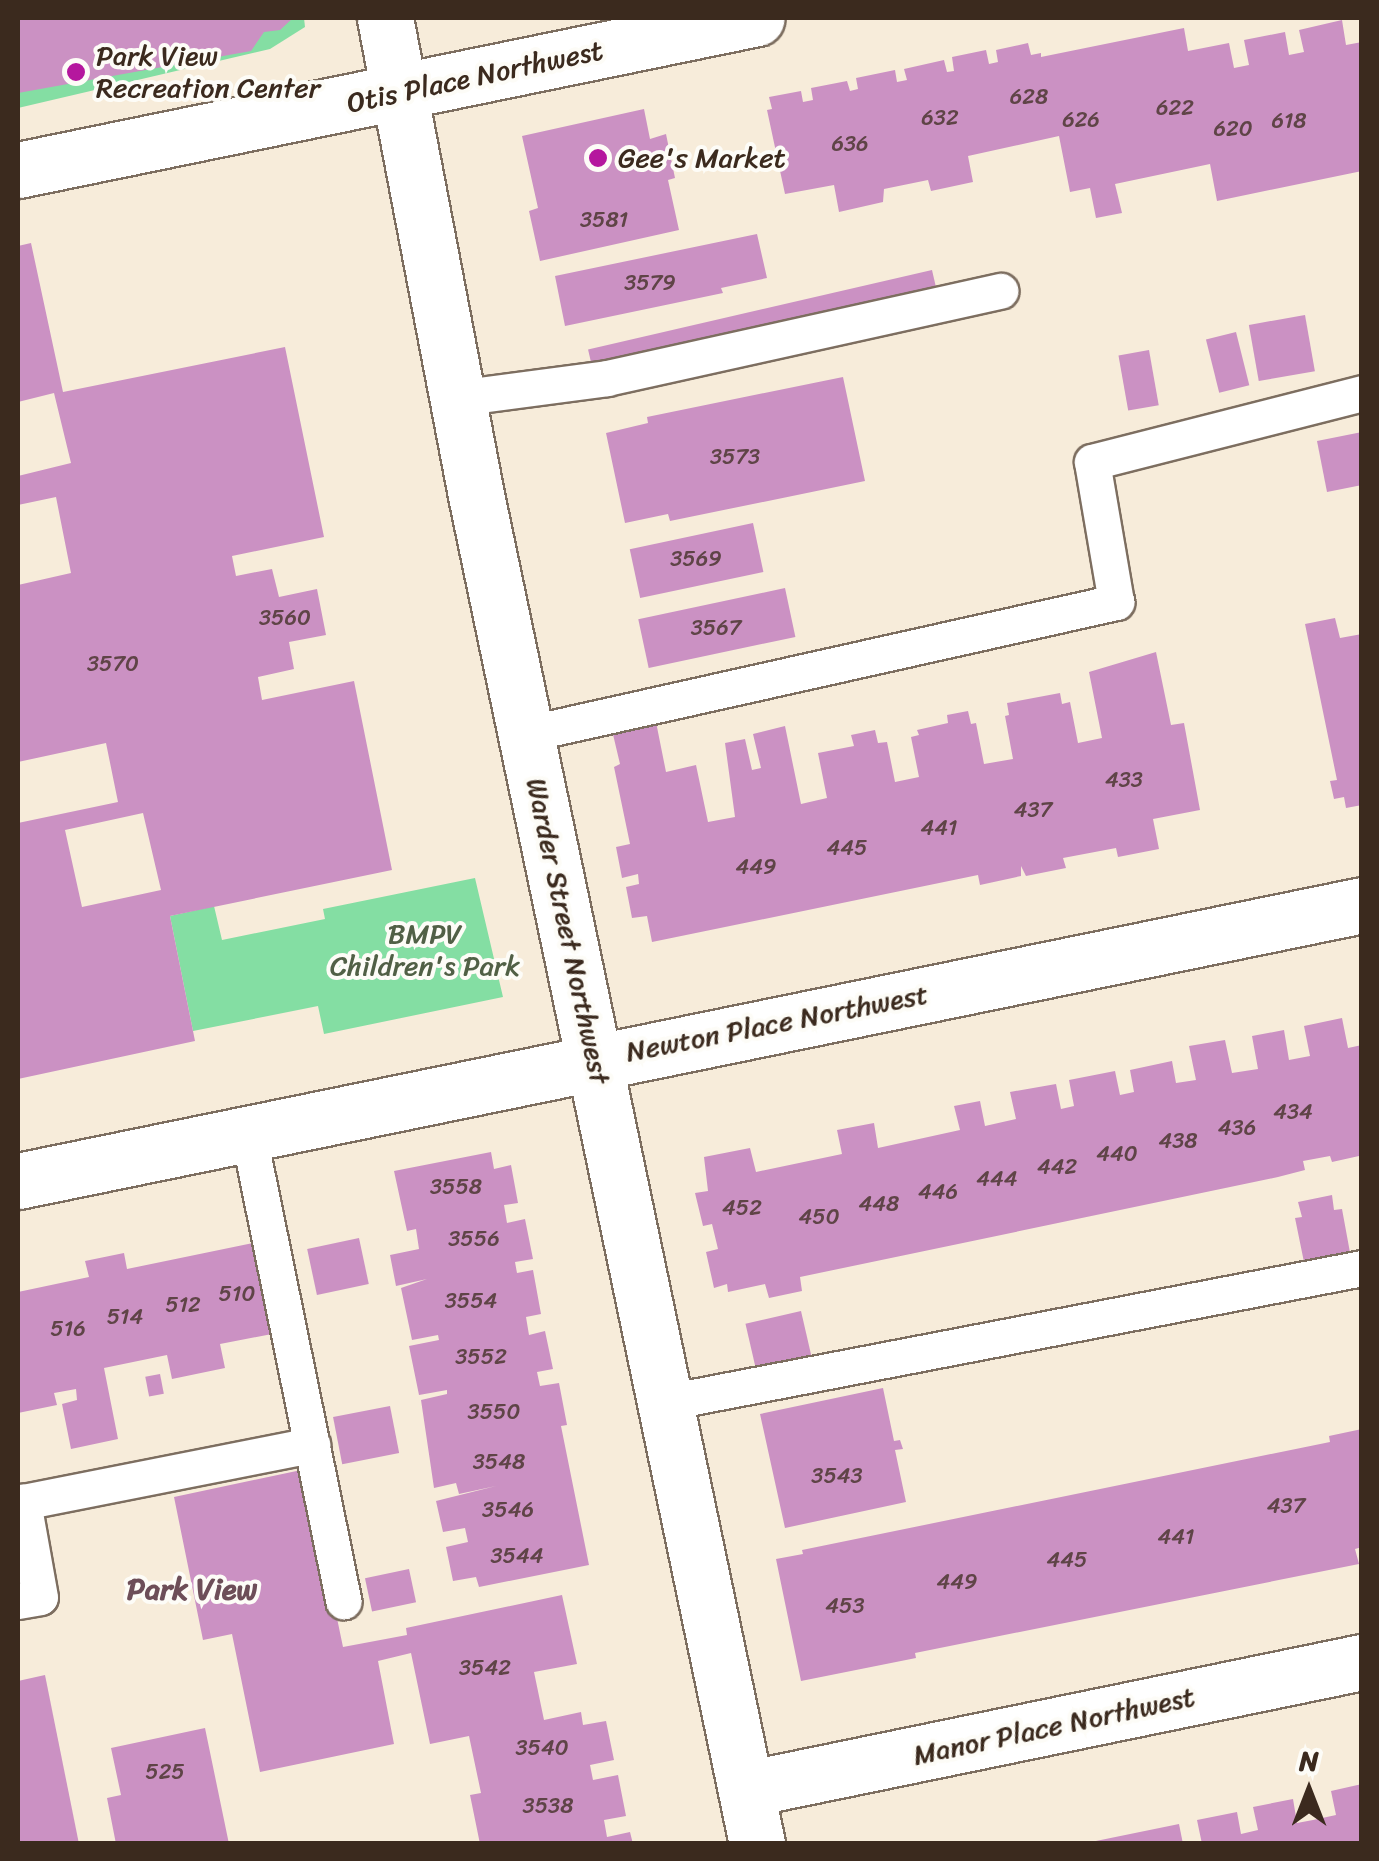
<!DOCTYPE html>
<style>
body{margin:0}
#map{position:relative;width:1379px;height:1861px;overflow:hidden;background:#f7ecda;font-family:Sriracha,sans-serif}
div>[style]{position:absolute}
[style*='--x']{left:calc(var(--x)*1px);top:calc(var(--y)*1px);width:calc(var(--w)*1px);rotate:calc(var(--a)*1deg)}
.green>*{inset:0;background:#84dea3}
.building>*{inset:0;background:#cb91c3;transform-origin:0 0}
.roads{filter:drop-shadow(2px 0 #7d6e60) drop-shadow(-2px 0 #7d6e60) drop-shadow(0 2px #7d6e60) drop-shadow(0 -2px #7d6e60)}
.service>*{height:35px;margin:-17.5px;padding:0 17.5px;transform-origin:17.5px;border-radius:17.5px;background:#fff}
.minor>*{height:55px;margin:-27.5px;padding:0 27.5px;transform-origin:27.5px;border-radius:27.5px;background:#fff}
.tertiary>*{height:55px;margin:-27.5px;padding:0 27.5px;transform-origin:27.5px;border-radius:27.5px;background:#fff}
.dots>*{width:28px;height:28px;translate:-50% -50%;box-sizing:border-box;border:5px solid #fdfcf7;border-radius:50%}
span{translate:-50% -50%;white-space:nowrap;text-align:center;line-height:1.15;-webkit-text-stroke:8px #fdfcf7;paint-order:stroke}
.number-label{font-size:22px;color:#5f4447}
.number-label span{-webkit-text-stroke-width:0}
.poi-label{font-size:28px;color:#3b2a1e}
.left{translate:0 -50%;text-align:left}
.street-label{font-size:28px;color:#3b2a1e}
.park-label{font-size:28px;color:#516046}
.neighbourhood-label{font-size:30px;color:#6d4e58;font-weight:700}
.frame{position:absolute;inset:0;border:20px solid #3b2a1e;pointer-events:none}
.north{position:absolute;left:1259px;top:1741px;width:100px;height:100px;-webkit-text-stroke:8px #fdfcf7;paint-order:stroke;rotate:0deg;font-size:28px;font-weight:700;line-height:40px;text-align:center;color:#3b2a1e}
.north::after{content:'';display:block;margin:auto;width:35px;height:45px;background:#3b2a1e;clip-path:polygon(50% 0,100% 100%,50% 72%,0 100%)}
</style>
<div id="map">
<div class="green">
<div style="clip-path:polygon(18px 18px,304px 18px,305px 27px,270px 49px,18px 108px)"></div>
<div style="clip-path:polygon(475px 878px,503px 997px,324px 1034px,318px 1006px,193px 1031px,170px 916px,214px 906px,222px 940px,325px 919px,323px 909px)"></div>
</div>
<div class="building">
<div style="clip-path:polygon(18px 18px,293px 18px,280px 30px,264px 32px,251px 51px,18px 93px)"></div>
<div style="clip-path:polygon(1342px 20px,1346px 45px,1362px 42px,1362px 171px,1217px 201px,1210px 164px,1115px 184px,1122px 213px,1096px 218px,1090px 188px,1070px 192px,1059px 136px,968px 156px,973px 182px,931px 191px,928px 180px,884px 189px,883px 202px,839px 212px,834px 185px,785px 194px,767px 110px,772px 109px,769px 97px,801px 91px,803px 102px,813px 100px,811px 88px,847px 81px,850px 91px,858px 89px,856px 78px,895px 70px,897px 82px,907px 80px,904px 69px,944px 60px,947px 72px,954px 71px,952px 57px,986px 50px,989px 64px,998px 62px,996px 50px,1028px 43px,1031px 55px,1041px 53px,1041px 57px,1184px 28px,1188px 51px,1229px 43px,1234px 68px,1249px 65px,1244px 40px,1285px 32px,1289px 55px,1304px 52px,1299px 30px)"></div>
<div style="clip-path:polygon(644px 109px,650px 139px,666px 134px,675px 178px,668px 180px,679px 230px,540px 261px,529px 211px,538px 208px,522px 136px)"></div>
<div style="clip-path:polygon(757px 234px,767px 278px,721px 288px,723px 293px,565px 326px,555px 276px)"></div>
<div style="clip-path:polygon(evenodd,31px 243px,63px 392px,285px 347px,324px 537px,232px 556px,236px 576px,272px 569px,279px 597px,317px 589px,326px 635px,289px 642px,294px 669px,258px 677px,262px 700px,354px 681px,392px 870px,170px 916px,195px 1041px,18px 1079px,18px 823px,118px 802px,106px 743px,18px 762px,18px 585px,71px 573px,56px 497px,18px 505px,18px 476px,71px 463px,54px 393px,18px 402px,18px 246px,31px 243px,143px 813px,161px 890px,82px 907px,65px 830px,143px 813px)"></div>
<div style="left:932px;top:270px;width:31px;height:353px;rotate:77deg"></div>
<div style="left:1305px;top:315px;width:57px;height:57px;rotate:80deg"></div>
<div style="left:1236px;top:332px;width:55px;height:31px;rotate:76deg"></div>
<div style="left:1149px;top:350px;width:56px;height:31px;rotate:80deg"></div>
<div style="clip-path:polygon(843px 377px,865px 481px,670px 521px,668px 514px,625px 523px,606px 433px,648px 423px,647px 417px)"></div>
<div style="clip-path:polygon(1362px 432px,1362px 485px,1327px 492px,1317px 441px)"></div>
<div style="left:753px;top:523px;width:50px;height:126px;rotate:78deg"></div>
<div style="left:785px;top:588px;width:50px;height:150px;rotate:78deg"></div>
<div style="clip-path:polygon(1335px 618px,1340px 638px,1362px 634px,1362px 805px,1346px 808px,1344px 797px,1334px 799px,1330px 781px,1337px 780px,1305px 624px)"></div>
<div style="clip-path:polygon(1156px 652px,1171px 725px,1184px 723px,1200px 810px,1153px 819px,1159px 849px,1118px 857px,1116px 848px,1063px 858px,1066px 868px,1026px 876px,1021px 866px,1021px 876px,980px 885px,978px 875px,652px 942px,647px 916px,632px 918px,626px 887px,639px 884px,638px 874px,622px 878px,616px 847px,630px 844px,614px 767px,620px 764px,611px 726px,655px 717px,666px 772px,696px 765px,708px 822px,735px 817px,725px 743px,745px 739px,752px 770px,761px 768px,753px 734px,785px 726px,801px 804px,827px 798px,818px 753px,854px 746px,851px 735px,875px 730px,878px 743px,887px 742px,895px 782px,919px 777px,911px 737px,919px 735px,917px 730px,948px 723px,947px 715px,968px 711px,971px 724px,976px 723px,984px 764px,1013px 759px,1005px 716px,1009px 715px,1007px 703px,1060px 693px,1062px 704px,1070px 702px,1078px 743px,1102px 738px,1089px 672px)"></div>
<div style="clip-path:polygon(1342px 1018px,1348px 1048px,1362px 1045px,1359px 1156px,1332px 1162px,1330px 1156px,1303px 1161px,1305px 1170px,1278px 1177px,800px 1277px,802px 1291px,769px 1298px,765px 1284px,728px 1292px,727px 1284px,714px 1288px,706px 1252px,718px 1249px,712px 1224px,703px 1226px,695px 1193px,708px 1191px,704px 1157px,750px 1148px,756px 1172px,842px 1154px,837px 1130px,874px 1123px,878px 1148px,960px 1130px,954px 1106px,980px 1101px,985px 1126px,1016px 1119px,1010px 1092px,1056px 1084px,1061px 1109px,1074px 1106px,1069px 1080px,1115px 1071px,1120px 1095px,1134px 1092px,1130px 1070px,1172px 1061px,1176px 1083px,1196px 1080px,1189px 1046px,1225px 1040px,1232px 1073px,1258px 1069px,1252px 1036px,1284px 1030px,1289px 1060px,1310px 1056px,1304px 1026px)"></div>
<div style="clip-path:polygon(491px 1152px,494px 1169px,511px 1165px,518px 1203px,504px 1205px,507px 1223px,525px 1219px,533px 1259px,515px 1262px,517px 1273px,533px 1270px,541px 1314px,526px 1317px,529px 1335px,545px 1331px,553px 1369px,537px 1372px,540px 1386px,559px 1383px,567px 1425px,561px 1426px,589px 1565px,479px 1587px,476px 1577px,453px 1581px,446px 1547px,468px 1542px,465px 1528px,443px 1532px,436px 1501px,496px 1486px,459px 1494px,456px 1483px,434px 1488px,421px 1400px,447px 1394px,447px 1390px,419px 1395px,409px 1346px,439px 1340px,438px 1335px,412px 1340px,401px 1288px,427px 1279px,396px 1286px,390px 1255px,419px 1249px,416px 1229px,407px 1231px,394px 1171px)"></div>
<div style="clip-path:polygon(1332px 1195px,1334px 1210px,1342px 1209px,1351px 1258px,1305px 1267px,1295px 1218px,1302px 1217px,1298px 1202px)"></div>
<div style="left:359px;top:1238px;width:47px;height:53px;rotate:78deg"></div>
<div style="clip-path:polygon(253px 1243px,272px 1334px,220px 1344px,225px 1368px,172px 1379px,167px 1355px,104px 1368px,118px 1439px,71px 1449px,62px 1404px,77px 1400px,76px 1389px,54px 1393px,57px 1405px,18px 1413px,18px 1292px,89px 1277px,85px 1261px,124px 1253px,127px 1269px)"></div>
<div style="left:801px;top:1311px;width:51px;height:57px;rotate:77deg"></div>
<div style="left:160px;top:1374px;width:20px;height:15px;rotate:79deg"></div>
<div style="clip-path:polygon(883px 1388px,894px 1441px,900px 1440px,903px 1449px,895px 1450px,906px 1502px,785px 1528px,760px 1414px)"></div>
<div style="left:390px;top:1406px;width:48px;height:58px;rotate:79deg"></div>
<div style="clip-path:polygon(1362px 1429px,1362px 1547px,1355px 1549px,1359px 1564px,915px 1653px,916px 1658px,801px 1681px,776px 1559px,803px 1554px,802px 1550px,1330px 1442px,1329px 1436px)"></div>
<div style="clip-path:polygon(306px 1469px,343px 1647px,407px 1635px,406px 1628px,562px 1595px,577px 1664px,534px 1672px,544px 1720px,581px 1712px,583px 1725px,606px 1721px,614px 1760px,590px 1765px,593px 1780px,618px 1775px,626px 1816px,604px 1820px,607px 1837px,630px 1832px,633px 1844px,480px 1844px,470px 1795px,481px 1793px,469px 1736px,430px 1744px,411px 1653px,378px 1661px,394px 1744px,260px 1772px,232px 1634px,203px 1640px,174px 1497px)"></div>
<div style="left:409px;top:1569px;width:34px;height:45px;rotate:78deg"></div>
<div style="clip-path:polygon(45px 1675px,79px 1844px,18px 1844px,18px 1681px)"></div>
<div style="clip-path:polygon(205px 1728px,229px 1844px,116px 1844px,107px 1798px,121px 1795px,111px 1748px)"></div>
<div style="clip-path:polygon(1362px 1784px,1362px 1844px,1202px 1844px,1197px 1820px,1237px 1812px,1241px 1834px,1258px 1830px,1253px 1807px,1293px 1799px,1297px 1823px,1313px 1820px,1336px 1815px,1331px 1791px)"></div>
<div style="clip-path:polygon(1179px 1824px,1183px 1844px,1091px 1844px,1091px 1842px)"></div>
</div>
<div class="roads">
<div class="service">
<div style="--x:456;--y:398;--w:152;--a:-7.5"></div>
<div style="--x:607;--y:378;--w:403;--a:-12.5"></div>
<div style="--x:526;--y:734;--w:605;--a:-12.61"></div>
<div style="--x:1116;--y:602;--w:142;--a:-99.7"></div>
<div style="--x:1092;--y:462;--w:279;--a:-14.3"></div>
<div style="--x:248;--y:1132;--w:479;--a:78.5"></div>
<div style="--x:667;--y:1402;--w:708;--a:-10.91"></div>
<div style="--x:18;--y:1601;--w:22;--a:-10"></div>
<div style="--x:40;--y:1597;--w:97;--a:-100.1"></div>
<div style="--x:23;--y:1502;--w:295;--a:-11.2"></div>
</div>
<div class="minor">
<div style="--x:18;--y:170;--w:754;--a:-11.62"></div>
<div style="--x:18;--y:1181;--w:1372;--a:-11.6"></div>
<div style="--x:746;--y:1789;--w:629;--a:-11.65"></div>
</div>
<div class="tertiary">
<div style="--x:385;--y:18;--w:486;--a:79.2"></div>
<div style="--x:476;--y:495;--w:1378;--a:78.23"></div>
</div>
</div>
<div class="dots">
<div style="left:76px;top:72px;background:#b5179e"></div>
<div style="left:598px;top:158px;background:#b5179e"></div>
</div>
<div class="number-label">
<span style="left:1029px;top:97px">628</span>
<span style="left:1175px;top:108px">622</span>
<span style="left:940px;top:118px">632</span>
<span style="left:1081px;top:120px">626</span>
<span style="left:1289px;top:121px">618</span>
<span style="left:1233px;top:129px">620</span>
<span style="left:850px;top:144px">636</span>
<span style="left:604px;top:220px">3581</span>
<span style="left:650px;top:283px">3579</span>
<span style="left:735px;top:457px">3573</span>
<span style="left:696px;top:559px">3569</span>
<span style="left:285px;top:618px">3560</span>
<span style="left:716px;top:628px">3567</span>
<span style="left:113px;top:664px">3570</span>
<span style="left:1124px;top:780px">433</span>
<span style="left:1033px;top:810px">437</span>
<span style="left:939px;top:828px">441</span>
<span style="left:847px;top:848px">445</span>
<span style="left:756px;top:867px">449</span>
<span style="left:1293px;top:1112px">434</span>
<span style="left:1237px;top:1128px">436</span>
<span style="left:1178px;top:1141px">438</span>
<span style="left:1117px;top:1154px">440</span>
<span style="left:1057px;top:1167px">442</span>
<span style="left:997px;top:1179px">444</span>
<span style="left:456px;top:1187px">3558</span>
<span style="left:938px;top:1192px">446</span>
<span style="left:879px;top:1204px">448</span>
<span style="left:742px;top:1208px">452</span>
<span style="left:819px;top:1217px">450</span>
<span style="left:474px;top:1239px">3556</span>
<span style="left:237px;top:1294px">510</span>
<span style="left:471px;top:1301px">3554</span>
<span style="left:183px;top:1305px">512</span>
<span style="left:125px;top:1317px">514</span>
<span style="left:68px;top:1329px">516</span>
<span style="left:481px;top:1357px">3552</span>
<span style="left:494px;top:1412px">3550</span>
<span style="left:499px;top:1462px">3548</span>
<span style="left:837px;top:1476px">3543</span>
<span style="left:1286px;top:1506px">437</span>
<span style="left:508px;top:1510px">3546</span>
<span style="left:1176px;top:1537px">441</span>
<span style="left:517px;top:1556px">3544</span>
<span style="left:1067px;top:1560px">445</span>
<span style="left:957px;top:1582px">449</span>
<span style="left:845px;top:1606px">453</span>
<span style="left:485px;top:1668px">3542</span>
<span style="left:542px;top:1748px">3540</span>
<span style="left:165px;top:1772px">525</span>
<span style="left:548px;top:1806px">3538</span>
</div>
<div class="poi-label">
<span class="left" style="left:96px;top:72px">Park View<br>Recreation Center</span>
<span class="left" style="left:618px;top:158px">Gee's Market</span>
</div>
<div class="street-label">
<span style="left:475px;top:77px;rotate:-12deg">Otis Place Northwest</span>
<span style="left:568px;top:931px;rotate:78deg">Warder Street Northwest</span>
<span style="left:777px;top:1023px;rotate:-11deg">Newton Place Northwest</span>
<span style="left:1054px;top:1726px;rotate:-12deg">Manor Place Northwest</span>
</div>
<div class="park-label">
<span style="left:425px;top:950px">BMPV<br>Children's Park</span>
</div>
<div class="neighbourhood-label">
<span style="left:192px;top:1589px">Park View</span>
</div>
<div class="frame"></div>
<div class="north">N</div>
</div>
